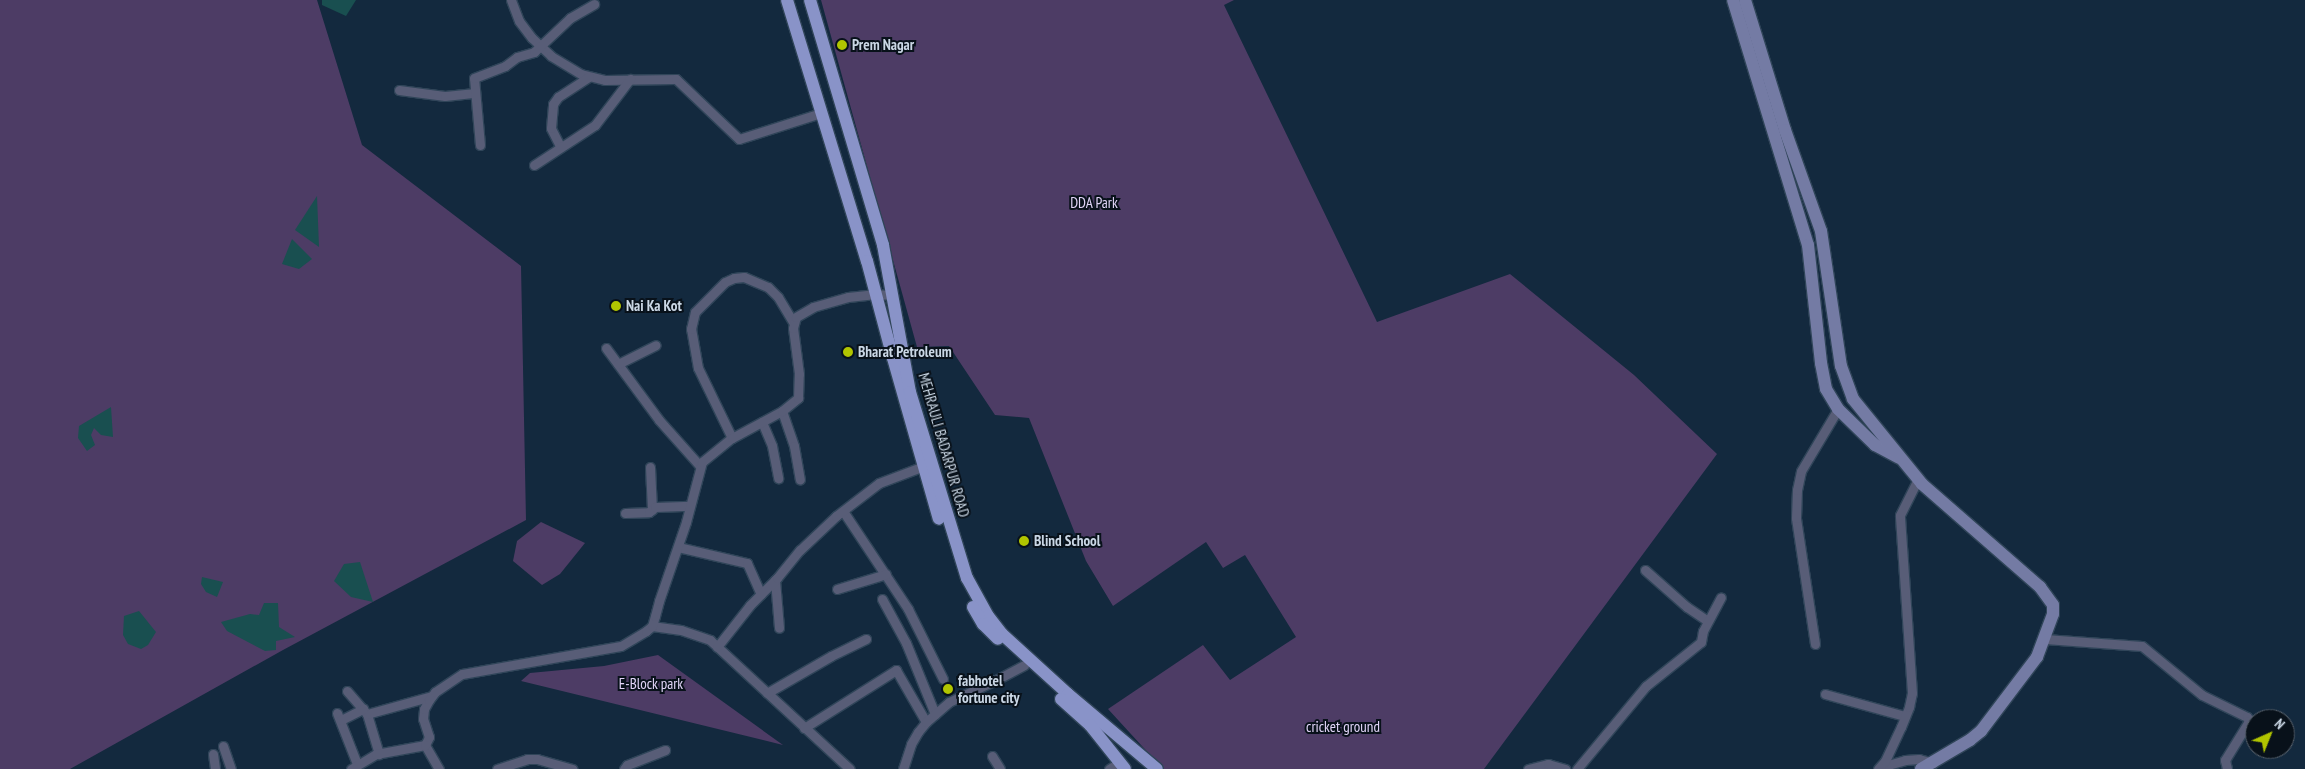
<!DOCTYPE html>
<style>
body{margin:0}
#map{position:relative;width:2305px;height:769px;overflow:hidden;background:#13293e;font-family:"PT Sans Narrow",sans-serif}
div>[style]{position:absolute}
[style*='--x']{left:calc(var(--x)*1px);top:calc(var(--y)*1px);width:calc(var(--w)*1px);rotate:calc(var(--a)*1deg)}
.green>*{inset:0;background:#4d3c65}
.water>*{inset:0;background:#194f50}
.roads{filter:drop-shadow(1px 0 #304559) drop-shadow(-1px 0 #304559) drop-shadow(0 1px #304559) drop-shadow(0 -1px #304559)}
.street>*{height:9px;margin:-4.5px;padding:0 4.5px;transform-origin:4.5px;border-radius:4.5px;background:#585d77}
.secondary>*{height:12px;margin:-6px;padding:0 6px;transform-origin:6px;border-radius:6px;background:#747ba4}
.primary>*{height:12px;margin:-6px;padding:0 6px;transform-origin:6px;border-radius:6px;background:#8993c8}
.dots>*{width:14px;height:14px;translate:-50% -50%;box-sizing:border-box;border:2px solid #08111a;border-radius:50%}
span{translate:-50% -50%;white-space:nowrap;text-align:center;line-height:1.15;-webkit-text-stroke:4px #08111a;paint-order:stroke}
.poi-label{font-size:15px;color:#cad7e5;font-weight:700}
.left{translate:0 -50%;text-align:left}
.park-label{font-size:15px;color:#e1d4f7}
.street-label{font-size:15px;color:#cad7e5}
.north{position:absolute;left:2245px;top:709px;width:50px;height:50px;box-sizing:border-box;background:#08111a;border:1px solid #56606b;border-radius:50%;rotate:44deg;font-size:14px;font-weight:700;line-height:20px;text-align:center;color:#cad7e5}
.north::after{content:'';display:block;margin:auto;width:18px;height:22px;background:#b1c500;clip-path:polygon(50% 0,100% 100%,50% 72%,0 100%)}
</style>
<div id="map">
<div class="green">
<div style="clip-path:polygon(0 0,317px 0,362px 145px,521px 266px,526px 520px,283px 650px,70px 769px,0 769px)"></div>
<div style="clip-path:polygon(821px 0,1234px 0,1224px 5px,1377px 322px,1510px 274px,1634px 375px,1717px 454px,1484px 769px,1163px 769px,1108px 709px,1203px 645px,1230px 680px,1296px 637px,1245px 555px,1223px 568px,1206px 542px,1113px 606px,1086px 561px,1029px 418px,995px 415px,949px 346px,917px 347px)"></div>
<div style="clip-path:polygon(541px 522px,585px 543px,560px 574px,542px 585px,513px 561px,517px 541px)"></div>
<div style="clip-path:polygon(658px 655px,783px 745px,521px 681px,530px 673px,604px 666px)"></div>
</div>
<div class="water">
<div style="clip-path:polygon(322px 0,356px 0,346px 16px,322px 5px)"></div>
<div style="clip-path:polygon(317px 196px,319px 247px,295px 230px)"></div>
<div style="clip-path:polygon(292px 239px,312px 259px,299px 269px,282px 264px)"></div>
<div style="clip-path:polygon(111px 407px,113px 437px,101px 435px,94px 428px,91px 435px,95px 445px,87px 451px,78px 438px,79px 426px)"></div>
<div style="clip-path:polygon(360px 562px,373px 602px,351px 597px,334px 581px,344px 564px)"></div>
<div style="clip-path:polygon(202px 577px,223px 582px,217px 597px,206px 592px,201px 584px)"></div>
<div style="clip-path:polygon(264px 603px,278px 603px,279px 627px,295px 637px,276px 641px,276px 650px,265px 651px,227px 631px,221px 622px,250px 614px,259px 615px)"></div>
<div style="clip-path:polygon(139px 611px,156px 632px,148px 645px,141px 649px,128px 644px,123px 635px,124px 616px)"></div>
</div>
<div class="roads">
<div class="street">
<div style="--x:511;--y:0;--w:22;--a:69"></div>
<div style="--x:519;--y:21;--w:21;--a:53"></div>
<div style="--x:532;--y:38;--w:26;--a:43"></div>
<div style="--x:551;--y:56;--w:35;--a:31"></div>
<div style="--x:581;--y:74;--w:25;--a:14"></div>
<div style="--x:605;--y:80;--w:71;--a:-0.8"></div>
<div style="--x:676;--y:79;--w:87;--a:43.6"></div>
<div style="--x:739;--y:139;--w:86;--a:-17.6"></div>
<div style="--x:399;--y:90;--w:46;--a:7.4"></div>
<div style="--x:445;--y:96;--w:30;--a:-6"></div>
<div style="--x:480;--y:145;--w:67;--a:-95.1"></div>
<div style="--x:474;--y:78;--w:33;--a:-21"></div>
<div style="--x:505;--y:66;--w:15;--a:-37"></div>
<div style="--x:517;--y:57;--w:18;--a:-16"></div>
<div style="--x:534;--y:52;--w:50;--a:-43.4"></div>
<div style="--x:570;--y:18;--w:28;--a:-30"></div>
<div style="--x:560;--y:146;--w:20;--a:-117"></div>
<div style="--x:551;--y:128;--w:24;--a:-85"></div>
<div style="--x:553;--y:104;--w:9;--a:-54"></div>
<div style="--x:558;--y:97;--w:37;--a:-33"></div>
<div style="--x:534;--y:165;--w:73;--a:-33.3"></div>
<div style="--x:595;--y:125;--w:58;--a:-52.7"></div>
<div style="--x:606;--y:348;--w:89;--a:53.6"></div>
<div style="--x:659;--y:420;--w:62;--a:48.3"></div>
<div style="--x:618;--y:364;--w:42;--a:-26.6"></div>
<div style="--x:782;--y:411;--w:37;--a:71"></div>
<div style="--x:794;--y:446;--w:34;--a:80"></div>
<div style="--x:762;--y:422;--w:26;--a:67"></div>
<div style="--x:772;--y:446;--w:33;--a:79"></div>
<div style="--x:732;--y:438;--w:78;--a:-115.9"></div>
<div style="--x:698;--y:368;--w:40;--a:-100"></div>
<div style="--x:691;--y:329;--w:17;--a:-77"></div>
<div style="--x:695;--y:312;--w:42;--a:-45"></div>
<div style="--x:725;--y:282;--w:10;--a:-24"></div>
<div style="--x:734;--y:278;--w:10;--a:-6"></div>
<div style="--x:744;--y:277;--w:26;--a:23"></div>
<div style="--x:768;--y:287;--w:14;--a:45"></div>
<div style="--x:778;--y:297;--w:29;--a:59"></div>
<div style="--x:650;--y:467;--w:43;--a:87.3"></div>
<div style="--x:843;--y:511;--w:118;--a:56.4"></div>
<div style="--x:908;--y:609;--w:78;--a:63.4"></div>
<div style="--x:625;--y:513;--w:24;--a:-2"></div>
<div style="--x:649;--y:512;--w:8;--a:-40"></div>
<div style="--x:655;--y:507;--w:35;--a:-2"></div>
<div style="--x:678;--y:547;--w:71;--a:13.1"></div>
<div style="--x:747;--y:563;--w:34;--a:66"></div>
<div style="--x:1645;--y:570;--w:56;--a:41.4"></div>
<div style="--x:1687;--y:607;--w:25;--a:34"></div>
<div style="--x:775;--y:580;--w:48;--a:85.2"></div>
<div style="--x:837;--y:589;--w:51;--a:-17"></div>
<div style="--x:882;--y:599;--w:50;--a:61.4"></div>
<div style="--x:906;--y:643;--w:77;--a:67.8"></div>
<div style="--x:652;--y:626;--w:29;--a:8"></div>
<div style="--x:681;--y:630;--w:31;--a:19"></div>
<div style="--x:710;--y:640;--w:190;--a:42.7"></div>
<div style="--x:2045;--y:639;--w:97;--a:4.1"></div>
<div style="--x:2142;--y:646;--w:77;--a:39.2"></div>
<div style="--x:2202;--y:695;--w:50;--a:26.1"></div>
<div style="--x:2247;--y:717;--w:4;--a:63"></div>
<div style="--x:2249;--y:721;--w:46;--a:121.6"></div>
<div style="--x:2225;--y:760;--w:9;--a:77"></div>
<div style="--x:1815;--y:644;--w:127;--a:-98.6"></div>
<div style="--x:1796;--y:518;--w:28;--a:-88"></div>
<div style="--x:1797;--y:490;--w:19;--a:-78"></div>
<div style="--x:1801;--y:471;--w:72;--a:-59.2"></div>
<div style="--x:717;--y:647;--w:53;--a:-51.8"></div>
<div style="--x:750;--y:605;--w:38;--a:-45"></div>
<div style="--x:777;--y:578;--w:36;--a:-51"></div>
<div style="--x:800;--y:550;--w:50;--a:-43.4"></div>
<div style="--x:836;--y:516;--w:54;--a:-37.5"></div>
<div style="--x:879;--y:483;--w:53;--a:-20.8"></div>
<div style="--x:347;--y:691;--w:30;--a:49"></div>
<div style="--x:367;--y:714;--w:42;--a:73.3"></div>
<div style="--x:767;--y:693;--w:74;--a:-30"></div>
<div style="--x:831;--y:656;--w:39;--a:-26"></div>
<div style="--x:1825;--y:694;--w:83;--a:15.4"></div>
<div style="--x:337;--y:713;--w:55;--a:68.6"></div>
<div style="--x:367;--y:714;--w:67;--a:-15.5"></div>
<div style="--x:341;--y:720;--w:25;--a:-27"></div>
<div style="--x:804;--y:728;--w:109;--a:-32.2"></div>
<div style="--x:896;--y:670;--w:60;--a:60"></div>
<div style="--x:425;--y:745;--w:28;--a:60"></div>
<div style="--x:223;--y:746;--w:24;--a:71"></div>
<div style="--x:213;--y:754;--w:15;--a:82"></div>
<div style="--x:992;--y:756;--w:15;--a:58"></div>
<div style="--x:1881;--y:767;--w:25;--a:-16"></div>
<div style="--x:1905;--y:760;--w:14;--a:-4"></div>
<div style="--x:1919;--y:759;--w:15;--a:16"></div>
<div style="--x:351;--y:769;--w:29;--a:-31"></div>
<div style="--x:376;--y:754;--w:50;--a:-10.4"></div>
<div style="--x:425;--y:745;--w:9;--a:-63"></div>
<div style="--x:429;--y:737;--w:19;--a:-108"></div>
<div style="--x:423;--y:719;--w:10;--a:-84"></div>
<div style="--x:424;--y:709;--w:10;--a:-61"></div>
<div style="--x:429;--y:700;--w:10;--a:-53"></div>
<div style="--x:435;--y:692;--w:32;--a:-34"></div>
<div style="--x:462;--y:674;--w:161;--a:-10"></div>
<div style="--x:621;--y:646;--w:29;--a:-31"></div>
<div style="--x:646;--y:631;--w:8;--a:-40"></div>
<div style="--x:652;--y:626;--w:10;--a:-73"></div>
<div style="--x:655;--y:616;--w:16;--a:-75"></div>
<div style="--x:659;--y:601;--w:83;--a:-71.1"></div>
<div style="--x:686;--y:522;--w:62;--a:-75.1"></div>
<div style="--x:702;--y:462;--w:38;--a:-39"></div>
<div style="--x:732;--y:438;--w:57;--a:-28.4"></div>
<div style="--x:782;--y:411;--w:21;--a:-39"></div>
<div style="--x:798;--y:398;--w:24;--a:-88"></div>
<div style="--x:799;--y:374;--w:46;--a:-97.4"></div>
<div style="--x:793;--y:328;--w:11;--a:-75"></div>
<div style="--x:796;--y:317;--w:20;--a:-30"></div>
<div style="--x:813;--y:307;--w:36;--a:-16"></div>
<div style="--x:848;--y:297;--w:28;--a:-6"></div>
<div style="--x:876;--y:294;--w:16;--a:4"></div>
<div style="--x:497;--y:769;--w:32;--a:-18"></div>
<div style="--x:527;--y:759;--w:10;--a:0"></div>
<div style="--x:537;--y:759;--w:37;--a:16"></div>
<div style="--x:624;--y:769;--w:5;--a:-53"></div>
<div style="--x:627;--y:765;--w:41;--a:-21.5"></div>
<div style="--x:903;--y:769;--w:26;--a:-72"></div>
<div style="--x:911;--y:744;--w:14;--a:-60"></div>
<div style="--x:918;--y:732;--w:13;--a:-51"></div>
<div style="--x:926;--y:722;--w:30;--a:-41"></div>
<div style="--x:949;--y:702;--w:52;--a:-25.1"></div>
<div style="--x:996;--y:680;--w:32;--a:-28"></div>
<div style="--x:1109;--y:769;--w:13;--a:-32"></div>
<div style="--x:1528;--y:769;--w:21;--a:-14"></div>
<div style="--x:1548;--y:764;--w:18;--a:16"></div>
<div style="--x:1577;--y:769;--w:108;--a:-50.3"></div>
<div style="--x:1646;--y:686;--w:70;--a:-38.7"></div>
<div style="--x:1701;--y:642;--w:11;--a:-80"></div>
<div style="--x:1703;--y:631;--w:38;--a:-62"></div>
<div style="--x:1878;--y:769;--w:11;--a:-49"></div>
<div style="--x:1885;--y:761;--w:38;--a:-65"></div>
<div style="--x:1901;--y:727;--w:22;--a:-68"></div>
<div style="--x:1909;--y:707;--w:14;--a:-78"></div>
<div style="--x:1912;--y:693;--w:178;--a:-93.9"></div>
<div style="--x:1900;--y:515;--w:40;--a:-63.4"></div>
</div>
<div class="secondary">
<div style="--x:1733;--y:0;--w:256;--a:73"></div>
<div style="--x:1808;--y:245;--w:119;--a:83.7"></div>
<div style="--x:1821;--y:363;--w:26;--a:79"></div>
<div style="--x:1826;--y:389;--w:23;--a:59"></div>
<div style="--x:1838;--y:409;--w:52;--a:44.2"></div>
<div style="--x:1875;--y:445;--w:27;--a:28"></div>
<div style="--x:1745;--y:0;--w:136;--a:72.9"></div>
<div style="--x:1785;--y:130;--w:107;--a:70.4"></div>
<div style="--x:1821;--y:231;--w:136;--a:81.6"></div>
<div style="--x:1841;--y:366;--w:35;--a:70"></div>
<div style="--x:1853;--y:399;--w:109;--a:50.9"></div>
<div style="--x:1922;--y:484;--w:157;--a:41.1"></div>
<div style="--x:2040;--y:587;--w:22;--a:54"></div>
<div style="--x:2053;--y:605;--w:9;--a:90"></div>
<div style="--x:2053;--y:614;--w:46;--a:110.4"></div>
<div style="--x:2037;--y:657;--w:93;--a:127.1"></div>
<div style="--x:1981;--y:731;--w:14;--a:141"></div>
<div style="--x:1970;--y:740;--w:57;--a:149.4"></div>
</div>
<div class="primary">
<div style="--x:787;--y:0;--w:273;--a:73"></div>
<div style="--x:867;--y:261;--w:100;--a:75"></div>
<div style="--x:893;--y:358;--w:167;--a:74.1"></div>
<div style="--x:810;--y:0;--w:256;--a:73.4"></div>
<div style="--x:883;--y:245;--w:149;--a:79.6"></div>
<div style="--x:910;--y:392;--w:195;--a:73"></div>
<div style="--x:967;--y:578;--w:43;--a:61.1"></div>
<div style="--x:988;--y:616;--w:23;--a:52"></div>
<div style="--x:1002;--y:634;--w:89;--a:42.3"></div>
<div style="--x:1068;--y:694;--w:116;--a:40.1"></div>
<div style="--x:973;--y:607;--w:20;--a:60"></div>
<div style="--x:983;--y:624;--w:21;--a:45"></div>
<div style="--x:1061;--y:699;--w:39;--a:42"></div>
<div style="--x:1090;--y:725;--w:56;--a:51.5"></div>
</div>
</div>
<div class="dots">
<div style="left:842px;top:45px;background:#b1c500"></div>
<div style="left:616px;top:306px;background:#b1c500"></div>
<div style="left:848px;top:352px;background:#b1c500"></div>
<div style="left:1024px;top:541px;background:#b1c500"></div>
<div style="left:948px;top:689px;background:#b1c500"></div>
</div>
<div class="poi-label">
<span class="left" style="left:852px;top:45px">Prem Nagar</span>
<span class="left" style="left:626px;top:306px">Nai Ka Kot</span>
<span class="left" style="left:858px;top:352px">Bharat Petroleum</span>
<span class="left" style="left:1034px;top:541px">Blind School</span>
<span class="left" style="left:958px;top:689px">fabhotel<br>fortune city</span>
</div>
<div class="park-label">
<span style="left:1094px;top:203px">DDA Park</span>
<span style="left:651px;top:684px">E-Block park</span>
<span style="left:1343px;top:727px">cricket ground</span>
</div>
<div class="street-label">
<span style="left:944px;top:445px;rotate:74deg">MEHRAULI BADARPUR ROAD</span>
</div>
<div class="north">N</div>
</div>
